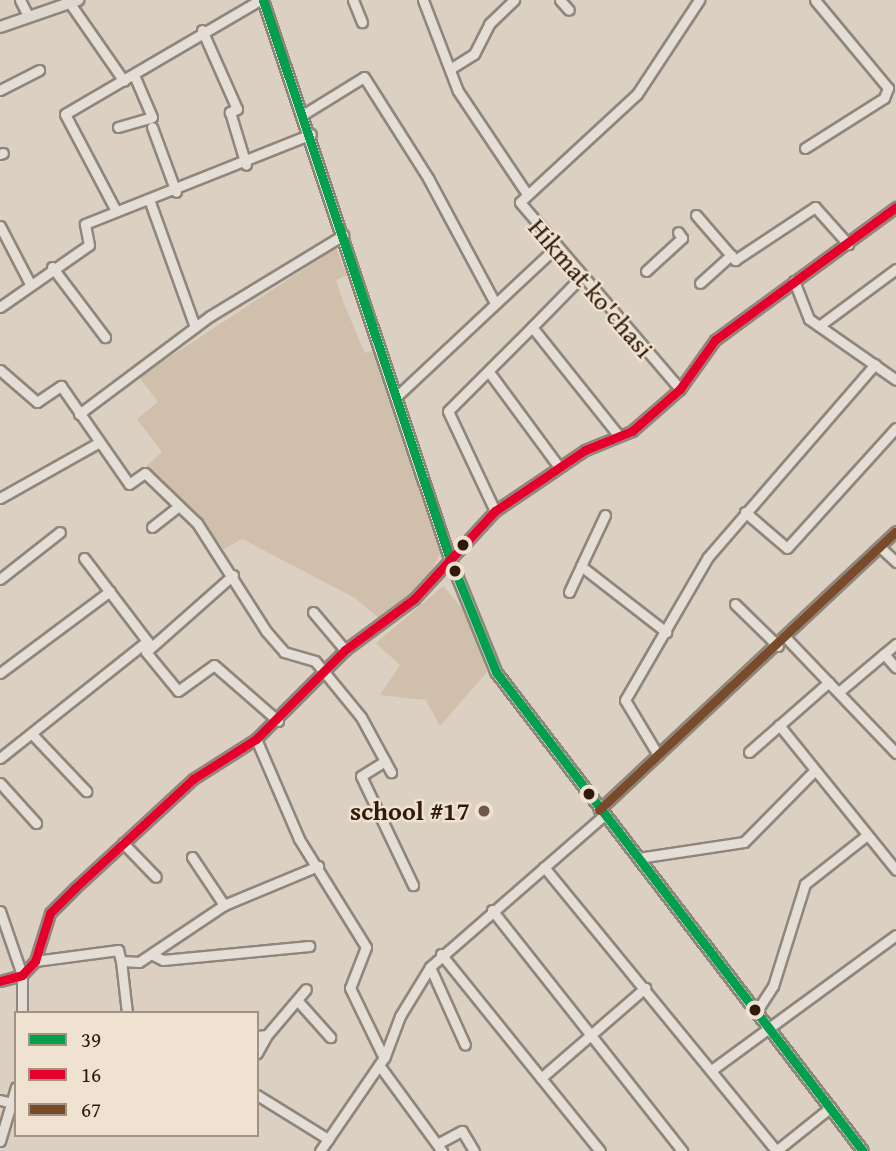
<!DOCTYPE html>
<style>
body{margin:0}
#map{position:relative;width:896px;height:1151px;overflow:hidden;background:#dbd0c1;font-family:"Gentium Book Plus",serif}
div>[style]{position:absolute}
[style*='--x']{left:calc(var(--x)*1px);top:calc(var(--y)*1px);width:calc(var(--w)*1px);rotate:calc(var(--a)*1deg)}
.green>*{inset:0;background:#d0c0ab}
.roads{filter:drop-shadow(2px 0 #8f867c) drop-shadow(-2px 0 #8f867c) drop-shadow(0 2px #8f867c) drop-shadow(0 -2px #8f867c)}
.minor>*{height:9px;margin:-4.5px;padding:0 4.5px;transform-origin:4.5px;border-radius:4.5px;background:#e4ded6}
.major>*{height:10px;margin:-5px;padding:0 5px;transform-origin:5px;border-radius:5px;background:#ded8cf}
.bus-1>*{height:9px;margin:-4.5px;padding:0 4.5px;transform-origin:4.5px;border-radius:4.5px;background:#029f4e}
.bus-2>*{height:9px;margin:-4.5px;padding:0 4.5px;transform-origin:4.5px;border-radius:4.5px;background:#e4002b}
.bus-3>*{height:9px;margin:-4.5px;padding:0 4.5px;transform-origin:4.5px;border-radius:4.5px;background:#7a4b2a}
.dots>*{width:19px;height:19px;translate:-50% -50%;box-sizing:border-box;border:4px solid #efe2d0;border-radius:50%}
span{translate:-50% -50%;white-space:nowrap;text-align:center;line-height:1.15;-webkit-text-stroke:5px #efe2d0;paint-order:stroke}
.street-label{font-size:26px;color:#31190b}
.poi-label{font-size:26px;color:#31190b;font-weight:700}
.right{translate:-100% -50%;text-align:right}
.legend{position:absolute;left:14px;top:1011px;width:245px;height:126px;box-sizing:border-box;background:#efe2d0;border:2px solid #a39281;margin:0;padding:9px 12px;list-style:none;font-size:21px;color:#31190b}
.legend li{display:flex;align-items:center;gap:14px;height:35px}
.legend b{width:35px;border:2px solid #a39281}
</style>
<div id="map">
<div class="green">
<div style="clip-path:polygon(336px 248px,347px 275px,336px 280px,344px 304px,365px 353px,375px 350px,441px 552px,425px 583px,382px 621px,355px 598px,242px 539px,224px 549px,144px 468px,162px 452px,137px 419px,158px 402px,139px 377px)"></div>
<div style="clip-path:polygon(443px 586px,467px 614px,487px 672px,440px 726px,426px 700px,380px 695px,400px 665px,376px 643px)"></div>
</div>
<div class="roads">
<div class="minor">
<div style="--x:20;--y:0;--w:16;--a:63"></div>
<div style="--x:353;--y:0;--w:24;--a:68"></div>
<div style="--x:423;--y:0;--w:97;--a:69"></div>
<div style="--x:458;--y:91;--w:124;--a:56.2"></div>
<div style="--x:560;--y:0;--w:13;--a:48"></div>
<div style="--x:69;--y:2;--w:96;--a:55.2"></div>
<div style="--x:202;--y:30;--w:86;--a:66.1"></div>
<div style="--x:237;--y:109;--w:8;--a:157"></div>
<div style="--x:230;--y:112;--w:55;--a:73.2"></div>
<div style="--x:450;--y:69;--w:28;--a:-32"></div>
<div style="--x:474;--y:54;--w:34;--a:-63"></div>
<div style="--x:489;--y:24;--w:35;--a:-44"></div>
<div style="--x:0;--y:90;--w:44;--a:-27.1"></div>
<div style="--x:304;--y:114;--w:70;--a:-31.7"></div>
<div style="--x:364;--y:77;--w:120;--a:57.6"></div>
<div style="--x:428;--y:178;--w:142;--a:61.8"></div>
<div style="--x:118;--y:127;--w:35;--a:-16"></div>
<div style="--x:152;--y:117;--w:46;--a:-113.2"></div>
<div style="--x:152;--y:127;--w:69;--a:69.7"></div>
<div style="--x:805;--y:148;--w:93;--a:-32.3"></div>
<div style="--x:884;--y:98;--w:11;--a:-68"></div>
<div style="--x:888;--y:88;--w:114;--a:-129.7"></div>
<div style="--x:0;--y:154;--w:3;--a:-18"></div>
<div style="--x:150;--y:202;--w:133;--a:70.2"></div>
<div style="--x:115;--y:209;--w:107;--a:-117.8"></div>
<div style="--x:65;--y:114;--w:226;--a:-30.3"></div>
<div style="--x:696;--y:215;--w:60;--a:49.1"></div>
<div style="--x:735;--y:260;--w:96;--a:-33.5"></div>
<div style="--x:815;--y:207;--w:50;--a:48.3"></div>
<div style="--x:0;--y:226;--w:63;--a:62.6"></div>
<div style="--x:52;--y:267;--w:88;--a:52.9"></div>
<div style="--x:646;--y:271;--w:49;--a:-42.5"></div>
<div style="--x:682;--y:238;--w:7;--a:-124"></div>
<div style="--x:582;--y:276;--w:71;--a:134.4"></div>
<div style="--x:532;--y:327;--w:139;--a:51.4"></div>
<div style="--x:794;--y:281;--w:41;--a:68.5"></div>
<div style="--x:809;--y:319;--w:106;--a:35"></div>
<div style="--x:700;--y:283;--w:42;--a:-42.1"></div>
<div style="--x:0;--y:307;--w:108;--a:-34.9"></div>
<div style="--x:89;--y:245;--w:21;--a:-101"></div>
<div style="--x:85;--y:224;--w:243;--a:-21.7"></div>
<div style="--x:819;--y:326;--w:96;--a:-36.5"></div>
<div style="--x:0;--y:370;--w:49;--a:40.9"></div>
<div style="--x:37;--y:402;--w:29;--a:-34"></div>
<div style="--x:61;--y:386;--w:119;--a:55.2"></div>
<div style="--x:129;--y:484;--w:19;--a:-35"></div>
<div style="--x:145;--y:473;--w:72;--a:43.9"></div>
<div style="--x:197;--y:523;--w:128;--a:57.4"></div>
<div style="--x:266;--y:631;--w:28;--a:49"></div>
<div style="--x:284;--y:652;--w:32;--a:16"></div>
<div style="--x:315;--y:661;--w:16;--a:50"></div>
<div style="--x:325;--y:673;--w:57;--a:50.7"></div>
<div style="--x:361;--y:717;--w:63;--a:61.4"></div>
<div style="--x:489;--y:372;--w:118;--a:53.6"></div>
<div style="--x:680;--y:389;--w:246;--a:-130.6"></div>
<div style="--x:520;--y:202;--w:159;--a:-42.7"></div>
<div style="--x:637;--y:94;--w:113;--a:-56.6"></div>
<div style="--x:397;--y:396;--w:218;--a:-43.1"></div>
<div style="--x:79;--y:414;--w:164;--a:-36.8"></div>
<div style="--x:210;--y:316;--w:156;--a:-31.3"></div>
<div style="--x:0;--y:498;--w:112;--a:-29.3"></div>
<div style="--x:495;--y:511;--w:110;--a:-115.2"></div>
<div style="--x:448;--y:411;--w:119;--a:-45"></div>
<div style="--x:745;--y:512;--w:55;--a:40.6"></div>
<div style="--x:787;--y:548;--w:162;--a:-47.8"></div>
<div style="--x:605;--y:515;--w:56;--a:115.2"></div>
<div style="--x:581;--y:566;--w:108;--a:37.8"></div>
<div style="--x:152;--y:527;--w:34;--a:-38"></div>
<div style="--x:881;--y:548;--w:21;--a:43"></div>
<div style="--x:84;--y:558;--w:109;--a:52.8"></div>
<div style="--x:233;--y:575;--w:116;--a:138.5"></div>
<div style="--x:146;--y:652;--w:50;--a:50.6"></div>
<div style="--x:178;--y:691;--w:44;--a:-35.8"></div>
<div style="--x:214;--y:665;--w:85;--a:41.2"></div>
<div style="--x:0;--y:579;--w:76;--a:-38.1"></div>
<div style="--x:569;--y:592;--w:29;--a:-65"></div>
<div style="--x:735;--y:604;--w:60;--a:44.3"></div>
<div style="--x:313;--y:612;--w:50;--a:49.9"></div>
<div style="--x:787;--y:639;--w:158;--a:46.3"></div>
<div style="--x:884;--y:654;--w:16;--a:-40"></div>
<div style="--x:0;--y:673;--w:137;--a:-36.7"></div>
<div style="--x:840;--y:691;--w:57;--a:-40.1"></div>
<div style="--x:884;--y:654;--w:18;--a:49"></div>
<div style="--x:779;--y:725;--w:186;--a:51.1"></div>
<div style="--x:32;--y:734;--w:79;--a:46.5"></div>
<div style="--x:256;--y:739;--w:109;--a:66.7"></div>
<div style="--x:299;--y:839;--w:127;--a:58.2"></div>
<div style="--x:366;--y:947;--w:44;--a:111.3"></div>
<div style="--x:350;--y:988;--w:78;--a:64.1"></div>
<div style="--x:749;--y:752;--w:106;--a:-41.2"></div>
<div style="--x:658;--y:755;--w:64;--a:-121"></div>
<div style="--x:625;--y:700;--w:165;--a:-59.9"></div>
<div style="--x:708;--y:557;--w:255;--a:-49.1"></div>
<div style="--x:0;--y:758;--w:188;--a:-38.5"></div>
<div style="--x:385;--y:761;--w:28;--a:148"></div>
<div style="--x:361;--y:776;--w:121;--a:64.5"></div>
<div style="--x:0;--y:783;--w:54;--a:48"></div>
<div style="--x:599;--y:810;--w:407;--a:-43.2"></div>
<div style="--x:123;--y:843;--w:47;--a:45.9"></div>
<div style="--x:192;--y:857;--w:58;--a:56.3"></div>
<div style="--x:638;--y:858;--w:107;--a:-8.6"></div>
<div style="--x:744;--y:842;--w:98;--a:-45.4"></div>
<div style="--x:544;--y:867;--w:362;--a:50.7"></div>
<div style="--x:492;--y:910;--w:307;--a:51.7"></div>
<div style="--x:0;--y:911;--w:68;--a:71"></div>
<div style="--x:22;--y:975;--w:38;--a:90"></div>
<div style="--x:441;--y:954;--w:253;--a:51.1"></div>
<div style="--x:153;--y:955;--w:11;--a:27"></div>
<div style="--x:163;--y:960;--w:147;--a:-5.5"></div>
<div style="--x:35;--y:961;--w:84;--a:-7.5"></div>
<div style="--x:118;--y:950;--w:11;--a:75"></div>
<div style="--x:121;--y:961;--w:18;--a:3"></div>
<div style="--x:139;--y:962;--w:102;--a:-33.8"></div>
<div style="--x:224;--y:905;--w:102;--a:-22.5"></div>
<div style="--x:121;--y:961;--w:52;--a:83.4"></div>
<div style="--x:430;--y:967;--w:85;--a:65.8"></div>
<div style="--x:0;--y:981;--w:23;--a:-15"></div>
<div style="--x:22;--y:975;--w:19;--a:-47"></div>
<div style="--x:35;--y:961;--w:50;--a:-72.6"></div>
<div style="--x:50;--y:913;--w:35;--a:-45"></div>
<div style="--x:75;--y:888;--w:161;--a:-42.7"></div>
<div style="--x:193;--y:779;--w:75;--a:-32.4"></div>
<div style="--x:256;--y:739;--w:126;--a:-45"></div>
<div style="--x:345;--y:650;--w:86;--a:-36.5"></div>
<div style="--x:414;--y:599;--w:120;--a:-47.4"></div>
<div style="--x:495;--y:511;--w:109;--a:-34.1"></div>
<div style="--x:585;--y:450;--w:51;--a:-22"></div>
<div style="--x:632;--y:431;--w:64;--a:-41.2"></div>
<div style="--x:680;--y:389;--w:60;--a:-54.5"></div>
<div style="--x:715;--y:340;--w:225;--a:-36.3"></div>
<div style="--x:297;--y:1000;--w:50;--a:48.3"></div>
<div style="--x:758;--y:1009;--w:27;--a:-57"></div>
<div style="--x:773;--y:986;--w:107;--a:-72.6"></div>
<div style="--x:805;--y:884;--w:79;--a:-38.3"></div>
<div style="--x:267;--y:1035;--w:60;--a:-49.7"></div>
<div style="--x:257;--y:1036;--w:10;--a:-6"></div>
<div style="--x:267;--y:1035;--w:21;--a:119"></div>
<div style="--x:379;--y:1065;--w:107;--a:53.8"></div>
<div style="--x:713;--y:1069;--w:227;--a:-36.2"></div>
<div style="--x:541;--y:1078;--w:138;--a:-40.9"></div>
<div style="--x:257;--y:1095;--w:84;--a:31.8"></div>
<div style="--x:0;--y:1100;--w:12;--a:14"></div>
<div style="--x:0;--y:1141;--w:56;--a:-73.5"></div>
<div style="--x:439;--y:1143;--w:26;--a:-28"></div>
<div style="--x:462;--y:1131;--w:23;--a:59"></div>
<div style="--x:320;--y:1151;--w:115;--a:-55.6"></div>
<div style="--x:385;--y:1056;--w:43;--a:-69.4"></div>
<div style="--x:400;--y:1016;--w:57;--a:-58.5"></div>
<div style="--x:430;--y:967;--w:230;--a:-41.1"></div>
<div style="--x:776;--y:1151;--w:70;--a:-38.7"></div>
</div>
<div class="major">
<div style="--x:263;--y:0;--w:586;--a:71.5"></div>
<div style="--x:449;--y:556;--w:125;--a:67.9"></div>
<div style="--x:496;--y:672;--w:603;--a:52.54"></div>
<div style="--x:0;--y:27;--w:83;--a:-19.1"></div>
</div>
</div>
<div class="bus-1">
<div style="--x:263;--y:0;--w:586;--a:71.5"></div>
<div style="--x:449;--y:556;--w:125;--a:67.9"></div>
<div style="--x:496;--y:672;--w:603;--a:52.54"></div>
</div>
<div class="bus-2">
<div style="--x:0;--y:981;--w:23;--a:-15"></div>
<div style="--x:22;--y:975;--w:19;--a:-47"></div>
<div style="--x:35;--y:961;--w:50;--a:-72.6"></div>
<div style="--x:50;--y:913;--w:35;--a:-45"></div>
<div style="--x:75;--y:888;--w:161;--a:-42.7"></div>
<div style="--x:193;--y:779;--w:75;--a:-32.4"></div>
<div style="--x:256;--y:739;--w:126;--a:-45"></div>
<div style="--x:345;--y:650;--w:86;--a:-36.5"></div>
<div style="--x:414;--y:599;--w:120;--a:-47.4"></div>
<div style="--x:495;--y:511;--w:109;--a:-34.1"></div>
<div style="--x:585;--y:450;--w:51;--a:-22"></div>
<div style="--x:632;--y:431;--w:64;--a:-41.2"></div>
<div style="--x:680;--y:389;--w:60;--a:-54.5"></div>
<div style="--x:715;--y:340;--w:225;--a:-36.3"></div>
</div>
<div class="bus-3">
<div style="--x:599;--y:810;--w:407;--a:-43.2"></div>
</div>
<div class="dots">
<div style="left:463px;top:545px;background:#31190b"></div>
<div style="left:455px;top:571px;background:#31190b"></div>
<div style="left:589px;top:794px;background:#31190b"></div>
<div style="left:484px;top:811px;background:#6c594b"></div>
<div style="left:755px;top:1010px;background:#31190b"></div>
</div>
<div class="street-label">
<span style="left:591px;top:288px;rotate:49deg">Hikmat ko'chasi</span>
</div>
<div class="poi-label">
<span class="right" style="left:470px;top:811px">school #17</span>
</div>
<ul class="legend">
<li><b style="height:9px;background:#029f4e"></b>39</li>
<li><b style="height:9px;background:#e4002b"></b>16</li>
<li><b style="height:9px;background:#7a4b2a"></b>67</li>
</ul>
</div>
